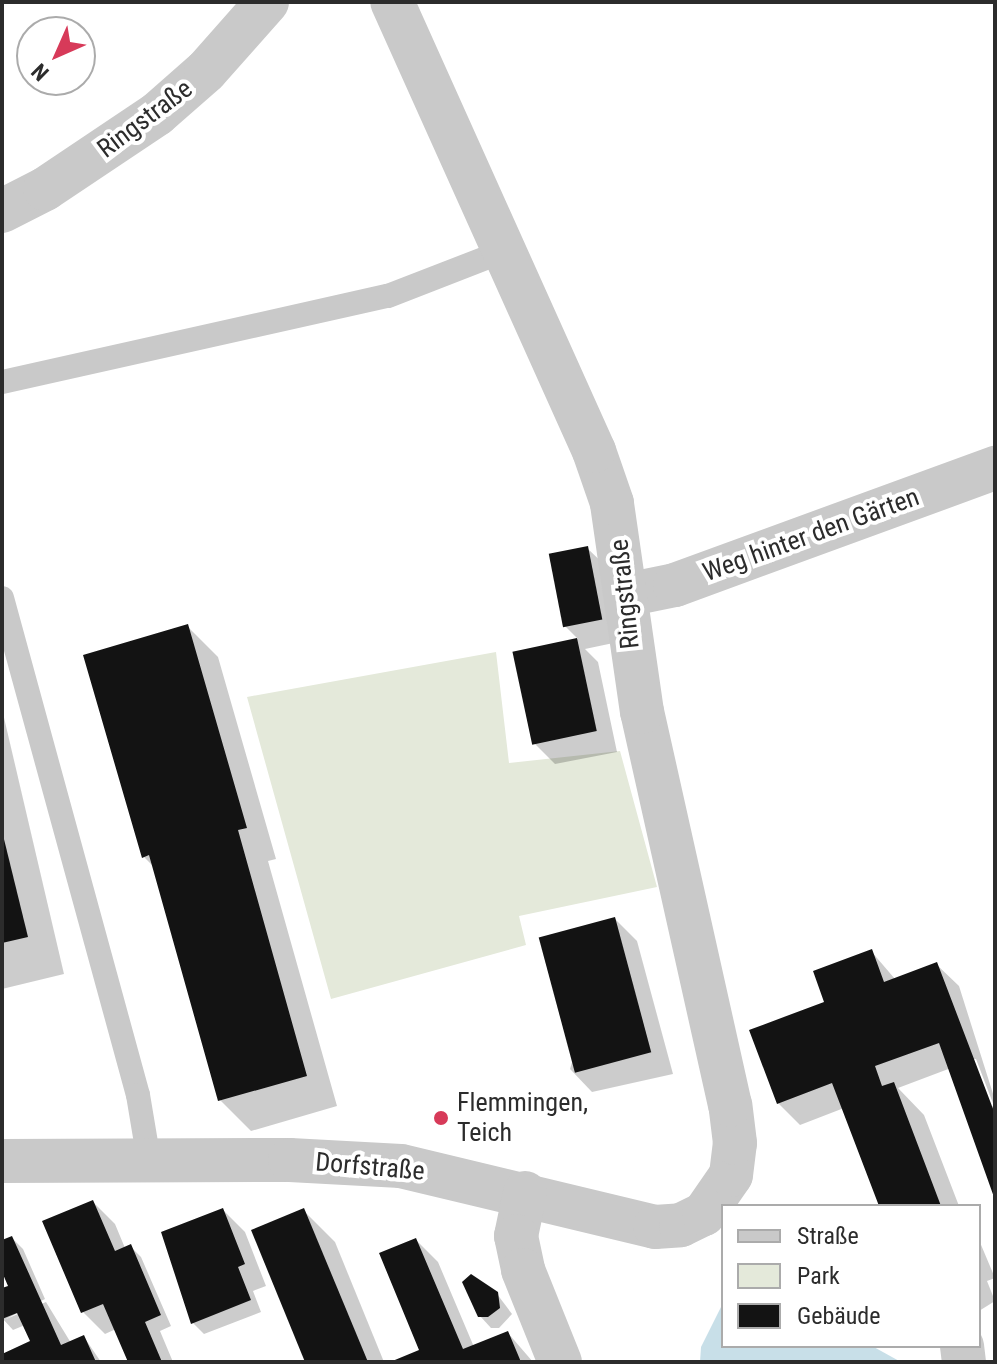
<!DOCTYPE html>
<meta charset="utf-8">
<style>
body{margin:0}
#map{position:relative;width:997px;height:1364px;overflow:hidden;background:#fff;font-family:"Roboto Condensed",sans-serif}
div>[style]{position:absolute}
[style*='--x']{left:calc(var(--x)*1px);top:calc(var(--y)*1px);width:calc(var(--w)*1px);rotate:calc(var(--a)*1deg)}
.green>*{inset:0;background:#e4e9da}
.water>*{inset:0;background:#c8dfe8}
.shadow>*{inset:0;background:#0003}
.building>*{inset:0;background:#131313;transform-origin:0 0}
.service>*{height:24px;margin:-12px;padding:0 12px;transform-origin:12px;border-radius:12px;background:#c9c9c9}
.minor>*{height:44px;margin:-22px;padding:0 22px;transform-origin:22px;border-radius:22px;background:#c9c9c9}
.dots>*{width:22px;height:22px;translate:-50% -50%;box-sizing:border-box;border:4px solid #fff;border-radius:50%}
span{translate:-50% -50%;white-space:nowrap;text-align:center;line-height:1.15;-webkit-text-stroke:8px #fff;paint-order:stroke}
.street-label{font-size:26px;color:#2c2c2c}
.poi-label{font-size:26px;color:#2c2c2c}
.left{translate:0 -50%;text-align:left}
.frame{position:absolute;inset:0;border:4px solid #2c2c2c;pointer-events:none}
.legend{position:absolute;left:721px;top:1204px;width:260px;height:144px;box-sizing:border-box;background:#fff;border:2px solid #ababab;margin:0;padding:10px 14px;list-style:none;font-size:24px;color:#2c2c2c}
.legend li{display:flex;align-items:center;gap:16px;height:40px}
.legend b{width:40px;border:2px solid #ababab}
.north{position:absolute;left:16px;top:16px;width:80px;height:80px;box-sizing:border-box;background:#fff;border:2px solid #ababab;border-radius:50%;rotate:225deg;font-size:22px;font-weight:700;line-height:32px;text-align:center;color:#2c2c2c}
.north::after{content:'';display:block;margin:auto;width:28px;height:36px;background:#d73a59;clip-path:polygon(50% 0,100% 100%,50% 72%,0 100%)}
</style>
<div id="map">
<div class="green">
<div style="clip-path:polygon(496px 652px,509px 763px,620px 751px,657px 887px,519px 916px,526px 945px,331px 999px,247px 697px)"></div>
</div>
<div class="water">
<div style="clip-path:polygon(723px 1303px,723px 1346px,872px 1346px,901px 1362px,700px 1362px,701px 1347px)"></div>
</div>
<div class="shadow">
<div style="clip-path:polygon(587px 548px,610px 570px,623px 641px,585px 649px,598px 662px,617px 752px,555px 764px,533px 742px,515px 652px,578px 639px,565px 626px)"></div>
<div style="clip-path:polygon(187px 626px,218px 657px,276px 859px,268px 861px,337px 1106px,251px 1131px,220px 1100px,155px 868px,144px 857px)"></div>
<div style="clip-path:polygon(2px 709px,64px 974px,2px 989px)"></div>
<div style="clip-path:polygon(615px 919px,637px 941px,673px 1074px,592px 1092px,570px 1069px)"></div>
<div style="clip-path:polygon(evenodd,871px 951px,895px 979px,936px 964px,959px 986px,995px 1100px,995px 1195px,951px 1068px,898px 1088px,924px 1115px,959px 1206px,881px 1206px,844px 1108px,800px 1125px,778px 1103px,827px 1003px,871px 951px,972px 1059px,976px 1059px,994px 1106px,990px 1107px,972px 1059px)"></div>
<div style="clip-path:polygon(93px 1202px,115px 1224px,125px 1248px,130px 1246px,141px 1257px,171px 1326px,160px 1331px,173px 1362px,130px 1362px,116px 1329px,105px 1334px,83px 1312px)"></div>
<div style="clip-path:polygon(223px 1210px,245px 1232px,266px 1286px,253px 1291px,261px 1312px,204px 1334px,193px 1323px)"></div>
<div style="clip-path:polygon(304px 1211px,335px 1242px,384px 1362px,307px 1362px)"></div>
<div style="clip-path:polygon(12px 1238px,23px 1249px,45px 1299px,4px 1320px,46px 1302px,71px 1343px,84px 1337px,101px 1362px,2px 1362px,2px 1356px,33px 1342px,25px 1325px,13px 1330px,2px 1318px,2px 1291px,11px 1287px,2px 1267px,2px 1242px)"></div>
<div style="clip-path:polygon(416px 1240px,438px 1262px,474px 1347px,508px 1333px,533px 1362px,395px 1362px,422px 1351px)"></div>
<div style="clip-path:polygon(979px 1240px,995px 1278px,987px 1281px,995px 1301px,979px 1311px)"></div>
<div style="clip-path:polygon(497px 1294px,512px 1314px,499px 1328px,491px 1328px,480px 1316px)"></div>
</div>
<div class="building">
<div style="left:588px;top:546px;width:75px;height:40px;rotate:79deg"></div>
<div style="clip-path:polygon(188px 624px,247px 828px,238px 830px,307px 1076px,218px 1101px,149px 855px,142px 858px,83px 655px)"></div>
<div style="left:577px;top:638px;width:95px;height:66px;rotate:78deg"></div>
<div style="clip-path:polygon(2px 831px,28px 937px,2px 943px)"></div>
<div style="left:615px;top:917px;width:140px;height:79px;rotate:75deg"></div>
<div style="clip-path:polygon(872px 949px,884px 982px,937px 962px,995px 1114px,995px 1200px,939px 1043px,875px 1066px,882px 1086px,894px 1082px,941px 1206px,879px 1206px,832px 1083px,777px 1104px,749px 1030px,824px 1002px,813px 971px)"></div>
<div style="clip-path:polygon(93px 1200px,115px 1251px,131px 1244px,161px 1315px,145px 1322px,162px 1362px,128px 1362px,103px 1304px,81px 1313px,42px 1221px)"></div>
<div style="clip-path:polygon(223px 1208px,245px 1264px,238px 1267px,251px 1300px,191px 1324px,161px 1232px)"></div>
<div style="clip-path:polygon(304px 1208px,368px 1362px,305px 1362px,251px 1230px)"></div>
<div style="clip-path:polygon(12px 1236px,61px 1345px,84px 1335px,96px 1362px,2px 1362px,2px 1354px,30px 1341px,17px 1313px,2px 1319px,2px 1288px,8px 1286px,2px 1272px,2px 1240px)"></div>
<div style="clip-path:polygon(416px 1238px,463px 1349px,508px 1331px,521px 1362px,390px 1362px,419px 1350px,379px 1253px)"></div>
<div style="clip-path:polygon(471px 1274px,498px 1292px,500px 1308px,488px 1317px,478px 1317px,462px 1282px)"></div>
</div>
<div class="service">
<div style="--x:2;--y:382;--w:395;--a:-12.6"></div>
<div style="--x:388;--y:296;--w:124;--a:-21.2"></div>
<div style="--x:2;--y:598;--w:515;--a:74.7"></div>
<div style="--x:138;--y:1095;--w:67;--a:80.5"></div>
</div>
<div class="minor">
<div style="--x:2;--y:211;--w:48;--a:-27.1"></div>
<div style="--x:45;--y:189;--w:135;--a:-33.8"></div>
<div style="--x:157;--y:114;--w:65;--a:-41.3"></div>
<div style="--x:206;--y:71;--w:92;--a:-48.5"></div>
<div style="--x:626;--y:595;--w:50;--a:-11.5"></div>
<div style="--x:675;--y:585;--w:341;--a:-20.1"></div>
<div style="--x:2;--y:1161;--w:288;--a:-0.2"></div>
<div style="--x:290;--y:1160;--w:111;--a:3.1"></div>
<div style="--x:401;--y:1166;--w:261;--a:13.5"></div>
<div style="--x:655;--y:1227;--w:26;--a:-4"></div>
<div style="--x:681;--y:1225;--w:25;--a:-26"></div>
<div style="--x:704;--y:1214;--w:47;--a:-55.3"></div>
<div style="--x:731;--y:1175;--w:32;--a:-83"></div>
<div style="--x:735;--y:1143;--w:38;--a:-97"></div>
<div style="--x:730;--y:1105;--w:403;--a:-102.6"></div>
<div style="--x:642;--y:712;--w:211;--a:-98.2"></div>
<div style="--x:612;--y:503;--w:55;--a:-109.1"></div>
<div style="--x:594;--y:451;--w:492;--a:-114.2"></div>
<div style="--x:525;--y:1193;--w:44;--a:101.8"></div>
<div style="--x:516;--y:1236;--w:35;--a:78"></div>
<div style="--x:523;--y:1270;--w:99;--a:68.1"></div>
<div style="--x:962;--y:1346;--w:16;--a:83"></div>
</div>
<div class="dots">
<div style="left:441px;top:1118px;background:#d73a59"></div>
</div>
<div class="street-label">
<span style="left:145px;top:119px;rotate:-37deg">Ringstraße</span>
<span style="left:811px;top:535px;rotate:-20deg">Weg hinter den Gärten</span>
<span style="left:625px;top:594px;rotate:-96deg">Ringstraße</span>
<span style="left:370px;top:1167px;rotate:5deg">Dorfstraße</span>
</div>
<div class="poi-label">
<span class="left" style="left:457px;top:1118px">Flemmingen,<br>Teich</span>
</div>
<div class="frame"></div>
<ul class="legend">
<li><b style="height:10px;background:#c9c9c9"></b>Straße</li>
<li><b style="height:22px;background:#e4e9da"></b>Park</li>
<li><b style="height:22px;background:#131313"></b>Gebäude</li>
</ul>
<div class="north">N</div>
</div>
